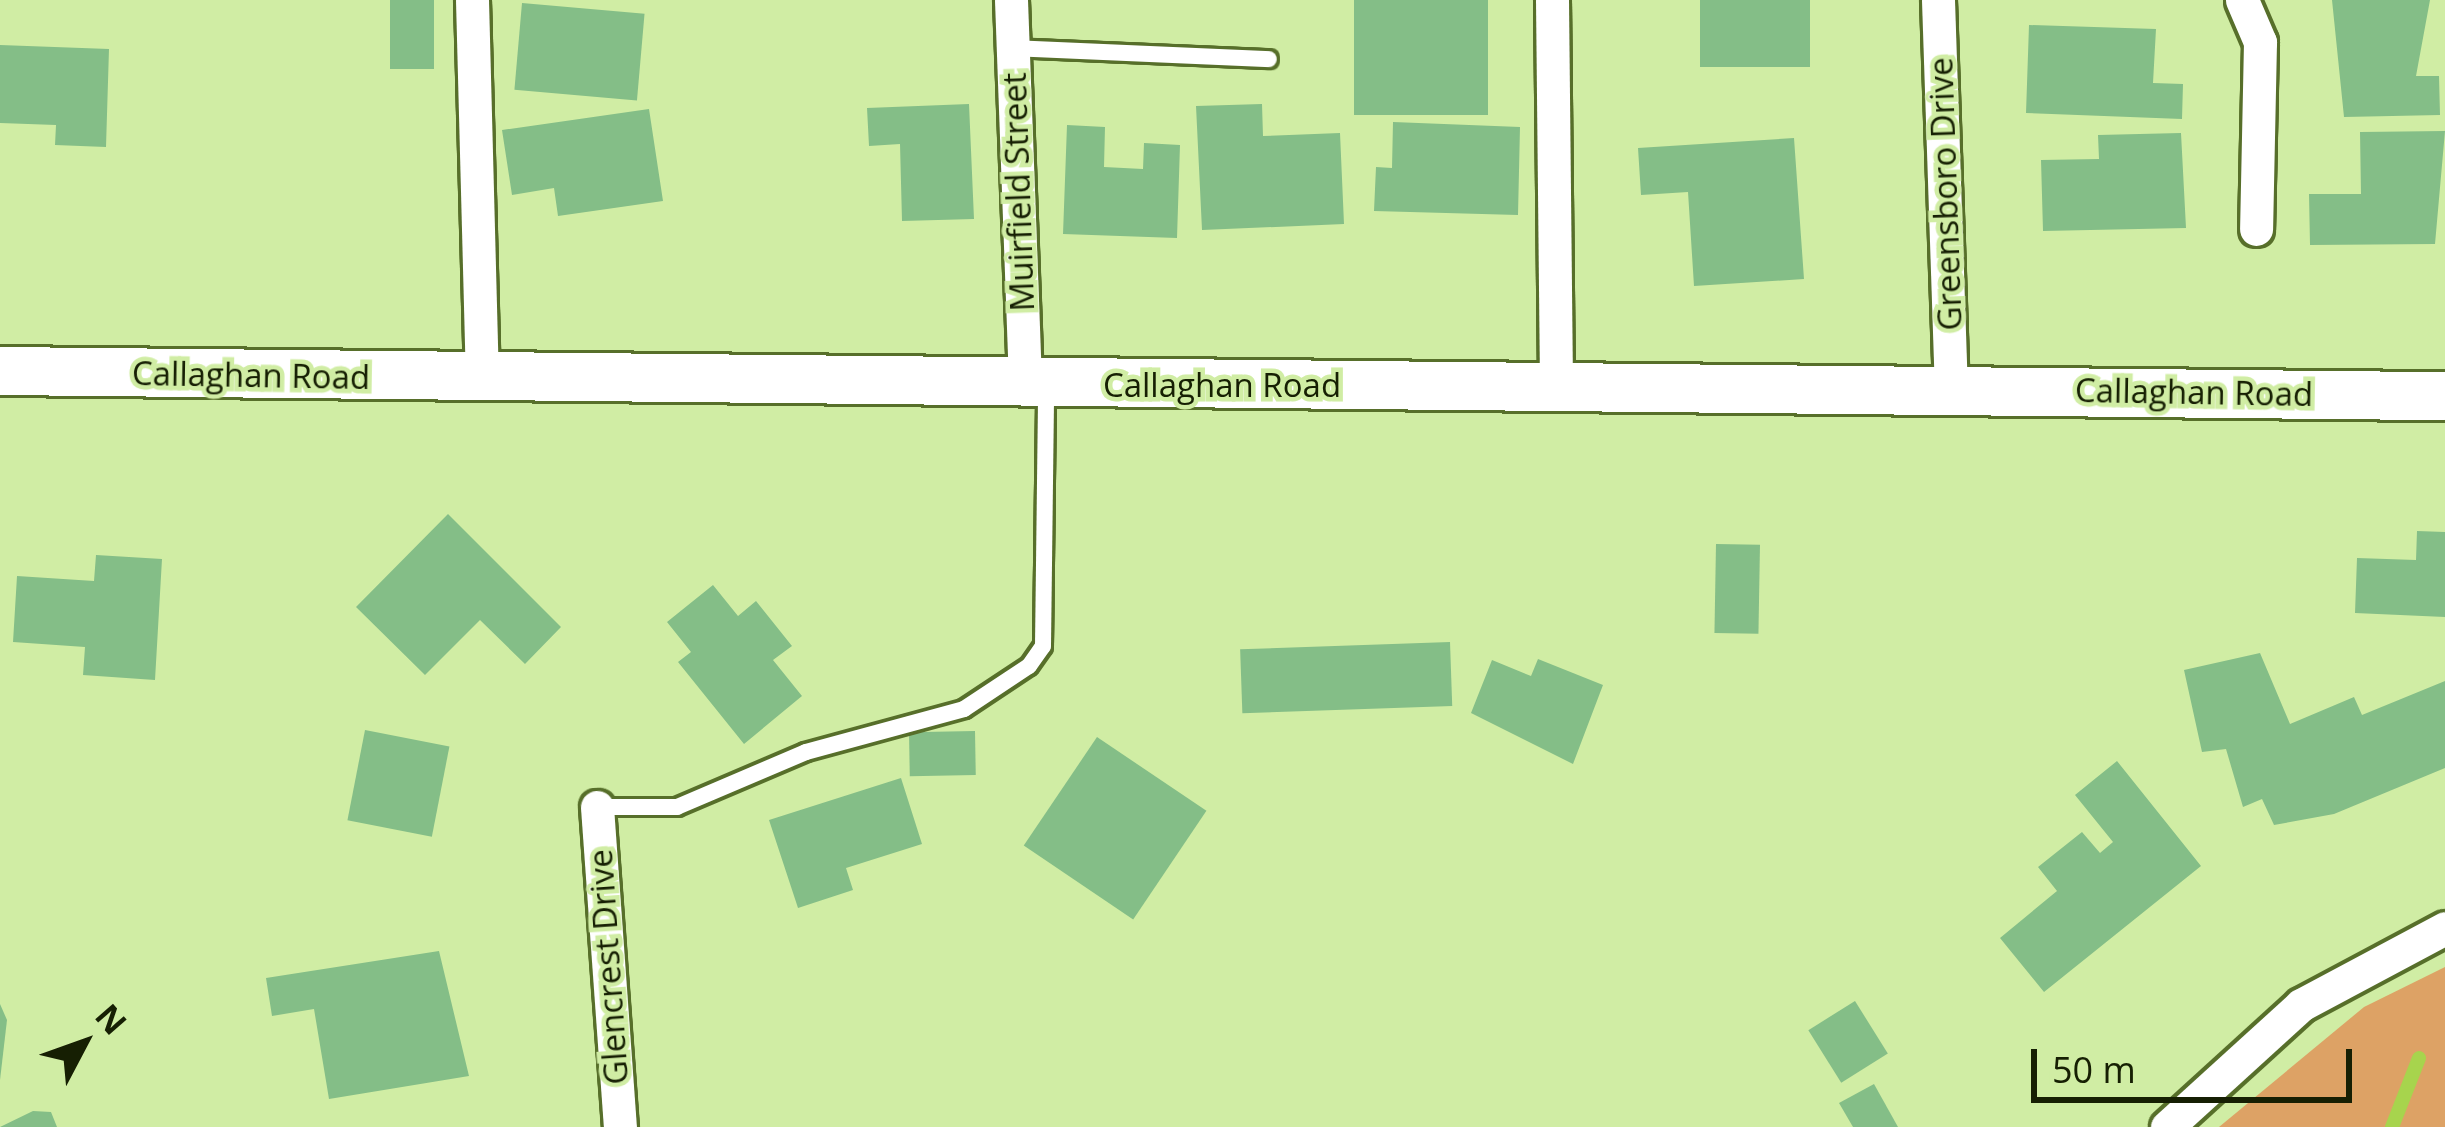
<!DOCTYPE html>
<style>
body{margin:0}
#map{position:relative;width:2445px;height:1127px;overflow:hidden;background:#d0eda4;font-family:"Open Sans",sans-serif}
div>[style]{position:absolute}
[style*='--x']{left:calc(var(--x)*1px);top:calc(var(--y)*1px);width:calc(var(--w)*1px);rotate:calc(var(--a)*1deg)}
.green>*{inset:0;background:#dda265}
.stream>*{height:14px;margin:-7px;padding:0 7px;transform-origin:7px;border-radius:7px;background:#a7d44d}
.building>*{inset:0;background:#84be87;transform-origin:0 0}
.roads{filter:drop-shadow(3px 0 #576f2a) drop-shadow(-3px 0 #576f2a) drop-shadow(0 3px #576f2a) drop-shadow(0 -3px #576f2a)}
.lane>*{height:16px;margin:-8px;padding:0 8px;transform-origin:8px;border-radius:8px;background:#fff}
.street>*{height:33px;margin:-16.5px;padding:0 16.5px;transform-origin:16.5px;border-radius:16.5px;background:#fff}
.secondary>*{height:48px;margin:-24px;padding:0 24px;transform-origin:24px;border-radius:24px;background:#fff}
span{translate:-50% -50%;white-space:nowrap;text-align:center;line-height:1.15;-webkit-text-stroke:9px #d0eda4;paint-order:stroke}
.street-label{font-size:33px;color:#161f03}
.north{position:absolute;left:24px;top:983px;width:120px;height:120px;-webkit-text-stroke:9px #d0eda4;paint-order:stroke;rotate:49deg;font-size:33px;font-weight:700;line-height:48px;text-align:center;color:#161f03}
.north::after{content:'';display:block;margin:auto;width:42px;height:54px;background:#161f03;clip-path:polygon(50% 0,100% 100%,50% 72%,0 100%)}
.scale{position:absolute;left:2031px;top:1049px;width:321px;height:54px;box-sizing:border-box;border:6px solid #161f03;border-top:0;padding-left:15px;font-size:36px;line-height:42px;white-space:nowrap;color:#161f03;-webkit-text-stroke:9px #d0eda4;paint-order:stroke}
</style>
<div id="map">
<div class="green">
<div style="clip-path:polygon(2445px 967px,2445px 1127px,2219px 1127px,2364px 1007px)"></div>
</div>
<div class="stream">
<div style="--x:2392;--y:1127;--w:74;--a:-68.6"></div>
</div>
<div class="building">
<div style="left:390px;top:0;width:44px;height:69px"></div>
<div style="left:1354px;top:0;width:134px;height:115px"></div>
<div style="left:1700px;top:0;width:110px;height:67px"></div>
<div style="clip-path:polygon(2332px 0,2430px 0,2416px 76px,2439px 76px,2440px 115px,2344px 117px)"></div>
<div style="left:522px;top:3px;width:123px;height:87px;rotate:5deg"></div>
<div style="clip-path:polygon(2029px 25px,2156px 29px,2153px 83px,2183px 84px,2182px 119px,2026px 113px)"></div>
<div style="clip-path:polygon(0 45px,109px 49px,106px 147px,55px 145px,56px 125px,0 123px)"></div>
<div style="clip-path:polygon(969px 104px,974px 219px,902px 221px,900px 144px,869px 146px,867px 108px)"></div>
<div style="clip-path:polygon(1262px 104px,1263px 136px,1340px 133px,1344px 224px,1202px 230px,1196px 106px)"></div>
<div style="clip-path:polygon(649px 109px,663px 201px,558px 216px,554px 188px,512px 195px,502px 130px)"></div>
<div style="clip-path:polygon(1393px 122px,1520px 127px,1518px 215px,1374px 211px,1376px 167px,1392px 168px)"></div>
<div style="clip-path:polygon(1067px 125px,1105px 127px,1104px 167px,1143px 169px,1144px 143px,1180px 145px,1177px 238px,1063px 234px)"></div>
<div style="clip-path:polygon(2445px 131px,2435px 244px,2310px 245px,2309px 194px,2361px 194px,2360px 132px)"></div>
<div style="clip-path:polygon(2181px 133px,2186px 228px,2043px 231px,2041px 160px,2099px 159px,2098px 135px)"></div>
<div style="clip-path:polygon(1794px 138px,1804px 279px,1694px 286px,1688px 192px,1641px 195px,1638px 148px)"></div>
<div style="clip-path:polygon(448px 514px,561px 627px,525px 664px,480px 620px,425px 675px,356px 607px)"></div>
<div style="clip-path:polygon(2417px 531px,2445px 532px,2445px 617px,2355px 613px,2357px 558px,2416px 560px)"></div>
<div style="left:1716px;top:544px;width:44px;height:89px;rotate:1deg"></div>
<div style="clip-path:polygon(96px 555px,162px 559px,155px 680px,83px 675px,85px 647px,13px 642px,17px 576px,94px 581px)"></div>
<div style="clip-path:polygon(713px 585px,738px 616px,756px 601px,792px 646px,773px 660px,802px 696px,744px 744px,678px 662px,691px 652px,667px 622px)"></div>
<div style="left:1450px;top:642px;width:64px;height:210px;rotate:88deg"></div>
<div style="clip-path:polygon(2260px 653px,2290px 724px,2354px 697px,2362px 715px,2445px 681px,2445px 768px,2334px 814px,2274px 825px,2262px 799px,2243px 807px,2226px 749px,2202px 752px,2184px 670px)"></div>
<div style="clip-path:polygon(1538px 659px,1603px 685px,1573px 764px,1471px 713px,1492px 660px,1531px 676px)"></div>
<div style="left:365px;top:730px;width:86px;height:92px;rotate:11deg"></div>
<div style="left:975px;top:731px;width:44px;height:66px;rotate:89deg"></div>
<div style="left:1097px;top:737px;width:132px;height:131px;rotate:34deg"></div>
<div style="clip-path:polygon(2117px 761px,2201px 866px,2044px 992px,2000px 938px,2057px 891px,2038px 867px,2082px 832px,2100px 853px,2113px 842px,2075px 795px)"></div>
<div style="clip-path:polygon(901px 778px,922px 844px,846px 868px,853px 890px,798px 908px,769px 820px)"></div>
<div style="clip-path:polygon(439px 951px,469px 1076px,329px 1099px,314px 1009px,272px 1016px,266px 978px)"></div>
<div style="left:1855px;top:1001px;width:62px;height:55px;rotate:58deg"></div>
<div style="clip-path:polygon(0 1004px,7px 1020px,0 1080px)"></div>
<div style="clip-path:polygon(1874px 1084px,1898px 1127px,1853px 1127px,1839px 1103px)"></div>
<div style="clip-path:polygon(33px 1111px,51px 1112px,57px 1127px,0 1127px)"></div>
</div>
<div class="roads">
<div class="lane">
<div style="--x:1013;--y:48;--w:256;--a:2.5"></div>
<div style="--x:597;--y:807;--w:80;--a:0"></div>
<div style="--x:677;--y:807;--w:140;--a:-23.1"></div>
<div style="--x:806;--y:752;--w:164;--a:-15.2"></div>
<div style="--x:964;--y:709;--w:78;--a:-33.5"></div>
<div style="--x:1029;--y:666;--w:24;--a:-55"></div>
<div style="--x:1043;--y:646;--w:262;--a:-89.3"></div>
</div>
<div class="street">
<div style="--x:472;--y:0;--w:378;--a:88.5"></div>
<div style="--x:1011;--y:0;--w:384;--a:87.9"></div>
<div style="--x:1552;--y:0;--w:387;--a:89.4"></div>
<div style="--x:1938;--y:0;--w:389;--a:88.1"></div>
<div style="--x:2242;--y:0;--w:46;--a:66.8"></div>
<div style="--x:2260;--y:42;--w:187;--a:91.2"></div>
<div style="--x:597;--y:807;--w:321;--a:85.9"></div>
<div style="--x:2167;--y:1127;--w:181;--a:-42.3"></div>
<div style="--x:2301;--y:1005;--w:163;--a:-28.1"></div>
</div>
<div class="secondary">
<div style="--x:0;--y:371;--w:2445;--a:0.59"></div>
</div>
</div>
<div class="street-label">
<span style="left:1018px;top:192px;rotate:-92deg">Muirfield Street</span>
<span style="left:1945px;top:194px;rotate:-92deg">Greensboro Drive</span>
<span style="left:251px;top:375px;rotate:1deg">Callaghan Road</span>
<span style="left:1222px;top:385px">Callaghan Road</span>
<span style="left:2194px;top:392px;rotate:1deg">Callaghan Road</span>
<span style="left:608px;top:967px;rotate:-94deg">Glencrest Drive</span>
</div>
<div class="north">N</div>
<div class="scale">50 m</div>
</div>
